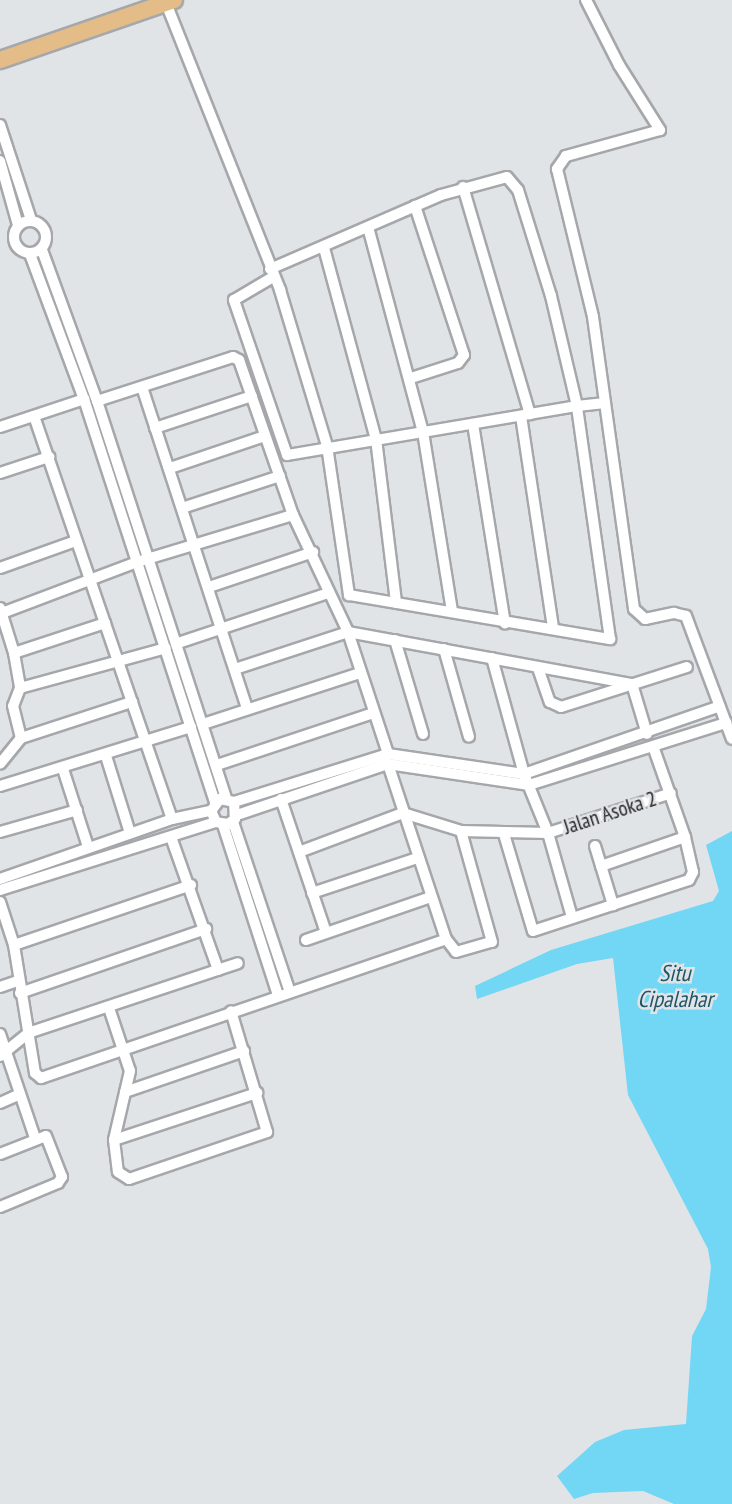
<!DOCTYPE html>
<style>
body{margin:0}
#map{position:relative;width:732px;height:1504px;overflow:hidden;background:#e1e4e7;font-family:"PT Sans Narrow",sans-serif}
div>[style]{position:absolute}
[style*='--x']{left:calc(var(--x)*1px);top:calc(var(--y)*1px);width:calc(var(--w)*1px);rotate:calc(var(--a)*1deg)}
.water>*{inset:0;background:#72d6f5}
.roads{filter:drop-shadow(2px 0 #a5a7ab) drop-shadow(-2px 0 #a5a7ab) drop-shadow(0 2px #a5a7ab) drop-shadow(0 -2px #a5a7ab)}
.street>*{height:10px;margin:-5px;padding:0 5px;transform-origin:5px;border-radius:5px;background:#fff}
.street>.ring{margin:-5px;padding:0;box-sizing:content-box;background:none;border:10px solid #fff;border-radius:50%}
.primary>*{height:16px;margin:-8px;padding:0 8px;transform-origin:8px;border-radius:8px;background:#e3bc88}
span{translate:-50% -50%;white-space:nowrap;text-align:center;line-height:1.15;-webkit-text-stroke:5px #e1e4e7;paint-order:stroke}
.street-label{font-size:21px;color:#232425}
.water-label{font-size:23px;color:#1f5768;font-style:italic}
</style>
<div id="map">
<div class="water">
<div style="clip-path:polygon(732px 831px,732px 1504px,674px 1504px,643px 1491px,593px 1493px,574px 1499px,557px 1476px,595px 1442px,624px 1430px,686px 1424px,692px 1336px,706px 1309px,711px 1267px,708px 1249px,628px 1095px,613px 958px,577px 964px,477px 999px,475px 986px,551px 950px,713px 901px,719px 891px,706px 845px)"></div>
</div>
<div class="roads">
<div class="street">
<div style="--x:586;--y:0;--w:73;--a:63.1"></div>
<div style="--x:619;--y:65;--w:77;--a:57.8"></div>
<div style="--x:660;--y:130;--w:98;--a:164.5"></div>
<div style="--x:566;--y:156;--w:16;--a:125"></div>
<div style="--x:557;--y:169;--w:152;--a:76.3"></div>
<div style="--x:593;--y:317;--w:295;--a:82"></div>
<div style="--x:634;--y:609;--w:15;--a:42"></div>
<div style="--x:645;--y:619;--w:30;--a:-12"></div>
<div style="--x:674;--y:613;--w:12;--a:14"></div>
<div style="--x:686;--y:616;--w:131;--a:69.5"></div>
<div style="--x:166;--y:3;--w:309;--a:68.3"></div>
<div style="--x:280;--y:290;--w:163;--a:73.2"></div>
<div style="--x:327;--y:446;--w:151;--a:81.6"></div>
<div style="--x:349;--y:595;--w:265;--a:9.6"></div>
<div style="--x:610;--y:639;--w:235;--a:-98.1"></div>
<div style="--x:577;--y:406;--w:28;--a:-6"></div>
<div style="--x:0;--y:125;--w:100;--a:71.9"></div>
<div style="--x:0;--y:161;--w:66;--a:74.3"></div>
<div style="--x:463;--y:187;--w:237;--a:73.6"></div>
<div class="ring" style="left:14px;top:221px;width:22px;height:22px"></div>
<div style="--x:368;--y:227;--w:212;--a:75"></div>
<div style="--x:423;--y:432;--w:182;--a:80.8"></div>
<div style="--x:324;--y:248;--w:198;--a:74.8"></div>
<div style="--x:376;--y:439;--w:165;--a:83"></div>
<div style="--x:42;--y:250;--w:161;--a:70"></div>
<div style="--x:97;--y:401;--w:417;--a:72"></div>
<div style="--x:30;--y:254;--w:155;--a:69.6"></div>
<div style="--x:84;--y:399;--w:424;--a:72"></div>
<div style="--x:270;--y:269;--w:186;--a:-23.4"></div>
<div style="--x:441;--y:195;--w:68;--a:-15.3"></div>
<div style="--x:507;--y:177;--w:17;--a:50"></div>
<div style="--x:518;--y:190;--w:111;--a:72.7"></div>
<div style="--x:551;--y:296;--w:113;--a:76.7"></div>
<div style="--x:577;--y:406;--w:294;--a:170.4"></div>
<div style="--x:287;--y:455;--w:164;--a:-108.9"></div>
<div style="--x:234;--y:300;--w:45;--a:-30.5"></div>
<div style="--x:411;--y:378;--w:49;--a:-17.7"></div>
<div style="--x:458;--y:363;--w:10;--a:-53"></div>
<div style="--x:464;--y:355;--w:157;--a:-108.2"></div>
<div style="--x:142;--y:387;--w:339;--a:71.9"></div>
<div style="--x:97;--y:401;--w:143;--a:-17.9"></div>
<div style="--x:233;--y:357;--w:7;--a:27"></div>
<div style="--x:239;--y:360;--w:164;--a:70.8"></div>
<div style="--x:293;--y:515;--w:129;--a:64.8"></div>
<div style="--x:348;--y:632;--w:128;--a:71.8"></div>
<div style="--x:34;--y:416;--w:426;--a:71.1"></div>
<div style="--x:521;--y:416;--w:214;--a:81.4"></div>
<div style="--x:473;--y:424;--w:202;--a:80.9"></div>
<div style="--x:0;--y:427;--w:89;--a:-18.4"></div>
<div style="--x:155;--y:428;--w:102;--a:-18.3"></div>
<div style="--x:170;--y:468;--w:100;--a:-18.6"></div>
<div style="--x:0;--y:473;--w:52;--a:-18.1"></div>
<div style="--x:182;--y:508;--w:103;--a:-18.1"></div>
<div style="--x:0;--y:568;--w:81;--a:-19.6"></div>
<div style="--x:209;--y:587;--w:110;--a:-18.6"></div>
<div style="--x:0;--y:608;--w:47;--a:72.7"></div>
<div style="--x:14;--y:653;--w:36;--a:80"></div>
<div style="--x:20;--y:688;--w:19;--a:111"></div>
<div style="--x:13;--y:706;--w:33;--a:76"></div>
<div style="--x:21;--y:738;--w:33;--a:129"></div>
<div style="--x:2;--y:613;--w:144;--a:-20.7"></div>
<div style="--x:137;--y:562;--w:163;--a:-16.8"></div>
<div style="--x:395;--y:640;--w:98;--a:73.4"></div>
<div style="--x:178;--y:643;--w:158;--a:-18.4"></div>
<div style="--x:444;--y:649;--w:91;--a:74.1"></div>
<div style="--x:14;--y:653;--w:96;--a:-18.2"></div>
<div style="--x:492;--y:658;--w:120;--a:74.6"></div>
<div style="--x:524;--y:774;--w:64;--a:67.9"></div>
<div style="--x:548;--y:833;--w:87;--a:74.1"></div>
<div style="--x:538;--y:668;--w:36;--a:71"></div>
<div style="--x:550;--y:702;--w:12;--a:24"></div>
<div style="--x:561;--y:707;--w:132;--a:-17.6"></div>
<div style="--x:235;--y:669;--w:119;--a:-18.1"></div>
<div style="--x:348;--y:632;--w:289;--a:10.4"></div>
<div style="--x:632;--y:684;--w:52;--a:73.3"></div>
<div style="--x:20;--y:688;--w:151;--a:-15.3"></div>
<div style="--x:203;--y:724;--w:165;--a:-18"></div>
<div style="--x:21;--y:738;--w:117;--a:-18"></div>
<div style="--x:106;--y:756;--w:81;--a:72.7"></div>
<div style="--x:388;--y:764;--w:184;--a:71.7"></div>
<div style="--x:446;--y:939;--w:16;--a:52"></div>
<div style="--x:456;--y:952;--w:37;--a:-16"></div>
<div style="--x:492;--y:942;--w:115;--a:-105.6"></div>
<div style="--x:217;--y:765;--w:164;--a:-18.4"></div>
<div style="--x:63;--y:769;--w:82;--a:72.2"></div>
<div style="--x:0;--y:786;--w:200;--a:-17.2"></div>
<div style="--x:281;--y:799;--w:141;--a:71.4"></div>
<div style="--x:234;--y:802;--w:17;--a:87"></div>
<div style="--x:235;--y:819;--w:9;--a:144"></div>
<div style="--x:228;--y:824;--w:12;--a:-171"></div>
<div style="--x:216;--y:822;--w:12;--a:-114"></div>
<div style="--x:211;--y:811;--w:15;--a:-53"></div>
<div style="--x:220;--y:799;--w:14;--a:12"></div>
<div style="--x:234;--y:802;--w:161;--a:-17.3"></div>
<div style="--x:388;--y:754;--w:137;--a:8.4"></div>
<div style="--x:524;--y:774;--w:207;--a:-19.1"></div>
<div style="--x:237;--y:815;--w:159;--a:-18.7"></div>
<div style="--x:388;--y:764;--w:143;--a:8.5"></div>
<div style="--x:529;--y:785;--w:207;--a:-17.5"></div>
<div style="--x:233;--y:822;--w:179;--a:71.5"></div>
<div style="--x:223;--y:825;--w:179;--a:72.1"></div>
<div style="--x:0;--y:832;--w:80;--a:-15.9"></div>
<div style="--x:504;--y:834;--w:101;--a:73.4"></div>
<div style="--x:533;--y:931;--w:164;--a:-18.1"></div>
<div style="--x:689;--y:880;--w:9;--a:-63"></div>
<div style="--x:693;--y:872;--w:36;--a:-103"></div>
<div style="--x:685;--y:837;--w:96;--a:-109.4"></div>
<div style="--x:171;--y:837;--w:141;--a:70.5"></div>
<div style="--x:595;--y:846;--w:62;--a:73"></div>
<div style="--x:299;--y:852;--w:111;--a:-20.6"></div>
<div style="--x:403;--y:813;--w:61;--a:17.2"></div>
<div style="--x:461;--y:831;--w:87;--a:1.3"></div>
<div style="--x:548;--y:833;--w:129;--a:-18"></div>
<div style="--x:601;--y:866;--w:89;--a:-19"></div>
<div style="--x:0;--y:879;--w:182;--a:-19.2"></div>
<div style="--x:172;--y:819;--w:40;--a:-12"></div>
<div style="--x:0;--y:890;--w:226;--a:-17.5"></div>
<div style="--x:312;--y:893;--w:111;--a:-18.4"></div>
<div style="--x:0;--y:902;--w:45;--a:72"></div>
<div style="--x:14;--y:945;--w:130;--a:80.7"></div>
<div style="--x:35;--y:1073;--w:8;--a:40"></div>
<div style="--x:41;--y:1078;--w:428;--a:-18.9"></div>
<div style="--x:306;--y:940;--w:132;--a:-19"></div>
<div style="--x:14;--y:945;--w:187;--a:-18.7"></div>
<div style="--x:0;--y:987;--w:18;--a:-19"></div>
<div style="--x:20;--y:993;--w:197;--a:-19"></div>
<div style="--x:109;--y:1008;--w:66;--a:71.6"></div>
<div style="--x:130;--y:1071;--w:71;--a:103.1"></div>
<div style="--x:114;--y:1140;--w:32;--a:83"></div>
<div style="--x:118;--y:1172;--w:13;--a:32"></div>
<div style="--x:129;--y:1179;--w:146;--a:-18.8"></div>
<div style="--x:267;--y:1132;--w:126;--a:-106.6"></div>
<div style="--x:0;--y:1034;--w:110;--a:71.4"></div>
<div style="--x:0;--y:1056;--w:36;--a:-39"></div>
<div style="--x:28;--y:1033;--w:221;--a:-18.4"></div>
<div style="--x:125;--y:1092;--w:126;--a:-19"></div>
<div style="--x:0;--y:1103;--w:20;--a:-24"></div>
<div style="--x:114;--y:1140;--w:151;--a:-18.2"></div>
<div style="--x:0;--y:1154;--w:49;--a:-21.4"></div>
<div style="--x:46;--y:1136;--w:44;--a:68.7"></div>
<div style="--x:62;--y:1177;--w:7;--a:124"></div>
<div style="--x:58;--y:1183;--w:63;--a:157.5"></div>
</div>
<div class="primary">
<div style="--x:0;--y:60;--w:184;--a:-19"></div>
</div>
</div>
<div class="street-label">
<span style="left:610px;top:813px;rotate:-18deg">Jalan Asoka 2</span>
</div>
<div class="water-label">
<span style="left:675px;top:986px">Situ<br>Cipalahar</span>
</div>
</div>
